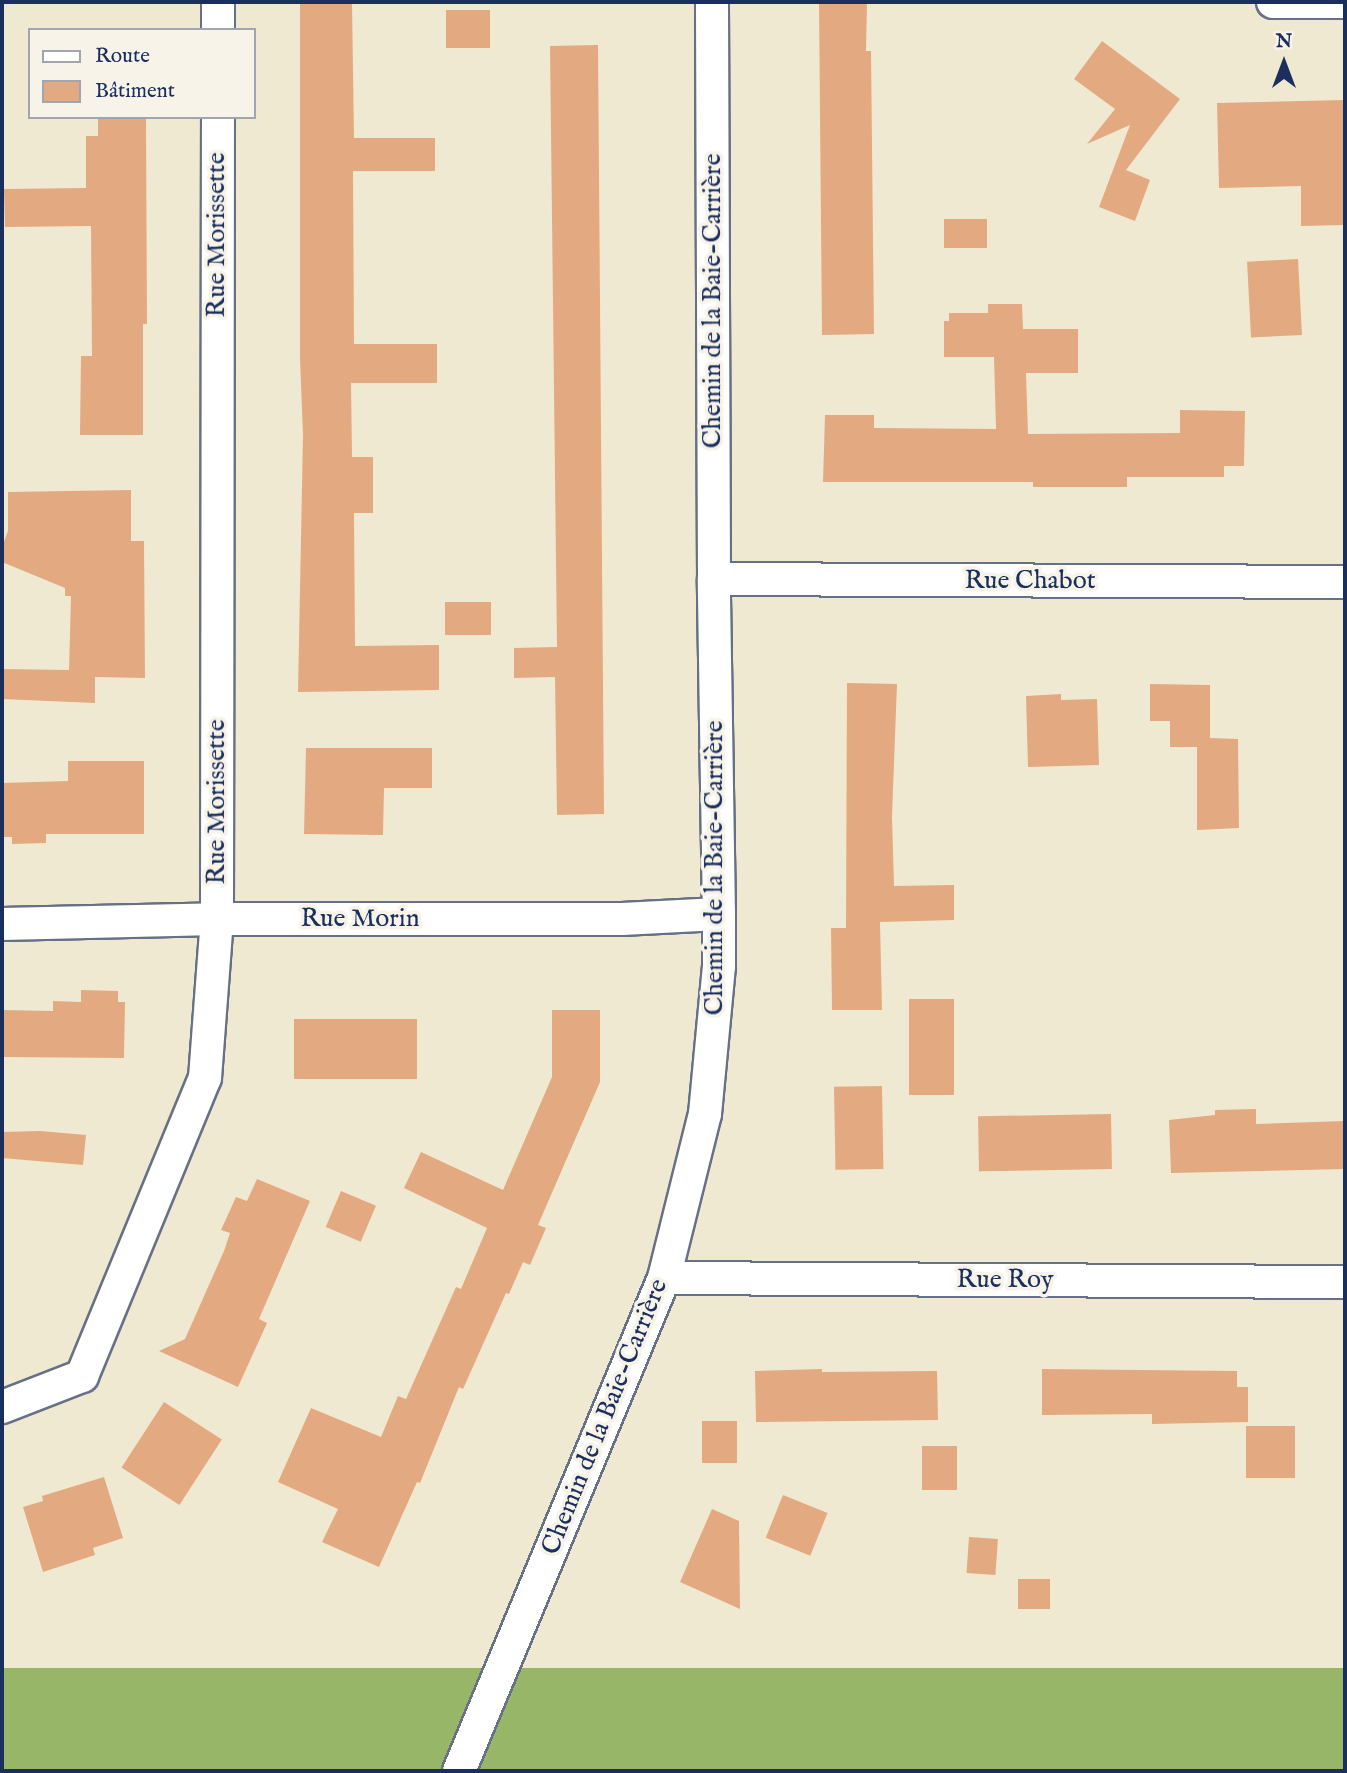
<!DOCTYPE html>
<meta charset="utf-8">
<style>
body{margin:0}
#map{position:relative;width:1347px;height:1773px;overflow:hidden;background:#f0e9d1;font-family:"IM FELL English",serif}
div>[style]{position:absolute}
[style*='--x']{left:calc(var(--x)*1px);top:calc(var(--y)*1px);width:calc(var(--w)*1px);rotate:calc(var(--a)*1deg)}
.forest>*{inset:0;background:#98b668;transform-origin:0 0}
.building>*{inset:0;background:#e3a980;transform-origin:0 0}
.roads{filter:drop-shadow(2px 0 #667086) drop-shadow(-2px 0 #667086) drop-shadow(0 2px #667086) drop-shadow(0 -2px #667086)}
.minor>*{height:32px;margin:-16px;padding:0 16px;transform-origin:16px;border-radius:16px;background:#fff}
span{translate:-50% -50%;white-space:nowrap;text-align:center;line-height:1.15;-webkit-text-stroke:7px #f7f3e8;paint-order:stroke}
.street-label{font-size:26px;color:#1b2f5e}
.frame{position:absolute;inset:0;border:4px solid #1b2f5e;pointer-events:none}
.legend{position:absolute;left:28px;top:28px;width:228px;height:91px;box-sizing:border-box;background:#f7f3e8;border:2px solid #9fa5b1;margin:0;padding:9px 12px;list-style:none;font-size:21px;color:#1b2f5e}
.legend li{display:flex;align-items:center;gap:14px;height:35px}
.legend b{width:35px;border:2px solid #9fa5b1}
.north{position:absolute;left:1249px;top:28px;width:70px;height:70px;-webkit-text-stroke:5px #f7f3e8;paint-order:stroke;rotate:0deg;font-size:19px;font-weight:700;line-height:28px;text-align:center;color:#1b2f5e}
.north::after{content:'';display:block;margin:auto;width:24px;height:32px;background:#1b2f5e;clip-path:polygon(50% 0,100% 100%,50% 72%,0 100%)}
</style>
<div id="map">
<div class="forest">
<div style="left:1345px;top:1668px;width:103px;height:1343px;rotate:90deg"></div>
</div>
<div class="building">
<div style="clip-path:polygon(300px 2px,352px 2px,354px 138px,435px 138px,435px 171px,353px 171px,354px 344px,437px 344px,437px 383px,351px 383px,352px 457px,373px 457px,373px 513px,354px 513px,355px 646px,439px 645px,439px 690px,298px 692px,303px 435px,300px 359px)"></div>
<div style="clip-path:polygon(819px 2px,867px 2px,866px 51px,871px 51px,874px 334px,822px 335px)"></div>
<div style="left:446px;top:10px;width:44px;height:38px"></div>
<div style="clip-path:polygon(1102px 41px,1180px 99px,1126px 170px,1150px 180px,1135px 221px,1099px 207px,1130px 125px,1087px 144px,1115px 109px,1074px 79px)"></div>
<div style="clip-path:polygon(598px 45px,604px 814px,557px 815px,555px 677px,514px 678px,514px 648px,557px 647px,550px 46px)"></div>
<div style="clip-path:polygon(1345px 100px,1345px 225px,1301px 226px,1301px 186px,1219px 188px,1217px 103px)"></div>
<div style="clip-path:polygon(98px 117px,146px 117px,147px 324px,143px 324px,143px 435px,80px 435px,81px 356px,92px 356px,91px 226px,5px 227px,4px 189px,86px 188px,86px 136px,98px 136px)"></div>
<div style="left:944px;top:219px;width:43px;height:29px"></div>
<div style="left:1298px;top:259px;width:76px;height:51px;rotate:87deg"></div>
<div style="clip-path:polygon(988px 304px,1022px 304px,1023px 329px,1078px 329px,1078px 373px,1026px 373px,1028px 434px,1180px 433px,1180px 410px,1245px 411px,1244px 466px,1224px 466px,1224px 477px,1127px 477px,1127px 487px,1033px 487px,1033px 482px,823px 482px,825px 415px,874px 415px,874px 428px,996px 429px,994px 357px,944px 357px,944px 321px,949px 321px,949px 313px,988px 313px)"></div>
<div style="clip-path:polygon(131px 490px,131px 541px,144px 541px,145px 678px,95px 677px,95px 703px,2px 699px,2px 669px,69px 670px,71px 596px,65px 596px,65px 588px,2px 562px,2px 547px,8px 531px,8px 492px)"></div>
<div style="left:445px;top:602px;width:46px;height:33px"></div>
<div style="clip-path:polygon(847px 683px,897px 684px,892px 816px,894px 886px,954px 885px,954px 920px,880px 922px,882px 1010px,832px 1010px,831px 928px,846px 928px)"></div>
<div style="clip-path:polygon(1150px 684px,1210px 685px,1210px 738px,1238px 739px,1239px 828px,1197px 830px,1197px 747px,1170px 747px,1170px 721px,1150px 721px)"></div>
<div style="clip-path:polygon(1061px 694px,1061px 700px,1097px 699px,1099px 765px,1028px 767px,1026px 696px)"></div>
<div style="clip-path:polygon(306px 748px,432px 748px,432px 788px,384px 788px,383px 835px,304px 834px)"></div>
<div style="clip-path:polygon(68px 761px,144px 761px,144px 834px,46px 834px,46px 843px,12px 844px,12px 837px,2px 837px,2px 783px,68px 781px)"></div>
<div style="clip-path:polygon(81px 990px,118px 991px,118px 1002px,125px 1002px,124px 1058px,2px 1057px,2px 1010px,53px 1011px,53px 1001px,81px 1002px)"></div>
<div style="left:909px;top:999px;width:45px;height:96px"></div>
<div style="clip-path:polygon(552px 1010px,600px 1010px,600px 1082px,538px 1225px,546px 1228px,530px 1265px,523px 1262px,509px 1294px,506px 1293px,463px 1389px,459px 1387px,420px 1483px,417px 1482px,379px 1567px,322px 1542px,338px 1509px,278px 1482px,311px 1408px,381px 1437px,398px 1396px,406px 1399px,456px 1287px,461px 1289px,487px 1228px,404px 1188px,421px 1152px,503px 1190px,552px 1077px)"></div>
<div style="left:294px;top:1019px;width:123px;height:60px"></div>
<div style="left:882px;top:1086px;width:83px;height:48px;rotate:89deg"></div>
<div style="clip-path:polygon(1256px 1109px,1256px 1124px,1345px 1121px,1345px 1169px,1171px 1173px,1169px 1120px,1215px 1115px,1215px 1110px)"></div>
<div style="left:1111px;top:1114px;width:55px;height:133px;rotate:89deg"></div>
<div style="clip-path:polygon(40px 1131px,86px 1135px,83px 1165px,2px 1158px,2px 1132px)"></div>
<div style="clip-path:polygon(257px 1179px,310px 1201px,259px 1319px,267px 1323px,238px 1387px,159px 1351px,185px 1339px,224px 1251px,230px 1233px,221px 1230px,236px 1197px,247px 1201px)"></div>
<div style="left:341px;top:1191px;width:38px;height:39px;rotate:23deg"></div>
<div style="clip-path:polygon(822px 1369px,822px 1372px,937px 1371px,938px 1420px,756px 1422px,755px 1371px)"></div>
<div style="clip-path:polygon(1042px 1369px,1237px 1371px,1237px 1387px,1248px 1387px,1248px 1422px,1152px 1424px,1152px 1414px,1042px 1415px)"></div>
<div style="left:164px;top:1402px;width:69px;height:78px;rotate:33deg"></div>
<div style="left:737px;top:1421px;width:42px;height:35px;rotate:90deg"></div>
<div style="left:1246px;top:1426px;width:49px;height:52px"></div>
<div style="left:922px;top:1446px;width:35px;height:44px"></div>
<div style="clip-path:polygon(104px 1477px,123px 1538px,93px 1548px,95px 1555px,43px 1572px,23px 1507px,43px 1501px,42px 1496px)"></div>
<div style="left:783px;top:1495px;width:48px;height:46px;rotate:22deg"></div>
<div style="clip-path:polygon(712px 1509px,739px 1521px,740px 1609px,680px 1582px)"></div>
<div style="left:969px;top:1537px;width:29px;height:36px;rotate:4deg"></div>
<div style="left:1018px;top:1579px;width:32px;height:30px"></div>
</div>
<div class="roads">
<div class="minor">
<div style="--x:1273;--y:2;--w:72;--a:0"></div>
<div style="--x:218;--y:30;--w:28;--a:-90"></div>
<div style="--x:714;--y:579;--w:631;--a:0.27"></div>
<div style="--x:2;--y:924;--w:215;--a:-1.3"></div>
<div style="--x:217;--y:919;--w:405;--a:0"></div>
<div style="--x:622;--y:919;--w:97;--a:-3"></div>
<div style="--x:664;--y:1278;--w:681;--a:0.34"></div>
<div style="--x:2;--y:1407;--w:86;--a:-21.2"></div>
<div style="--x:82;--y:1376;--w:322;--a:-67.6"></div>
<div style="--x:205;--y:1078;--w:159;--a:-85.7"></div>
<div style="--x:217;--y:919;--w:802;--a:-89.93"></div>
<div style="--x:459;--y:1771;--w:534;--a:-67.42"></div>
<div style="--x:664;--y:1278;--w:169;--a:-76"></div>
<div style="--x:705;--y:1114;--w:149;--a:-84.6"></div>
<div style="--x:719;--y:966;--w:52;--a:-90"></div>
<div style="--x:719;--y:914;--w:335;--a:-90.9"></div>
<div style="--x:714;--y:579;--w:577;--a:-90.2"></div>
</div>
</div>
<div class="street-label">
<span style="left:217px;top:235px;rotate:-90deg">Rue Morissette</span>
<span style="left:713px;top:301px;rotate:-90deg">Chemin de la Baie-Carrière</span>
<span style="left:1030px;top:581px">Rue Chabot</span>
<span style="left:217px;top:802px;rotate:-90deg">Rue Morissette</span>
<span style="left:715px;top:868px;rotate:-90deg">Chemin de la Baie-Carrière</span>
<span style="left:360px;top:919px">Rue Morin</span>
<span style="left:1005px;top:1280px">Rue Roy</span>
<span style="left:605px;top:1417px;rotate:-68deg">Chemin de la Baie-Carrière</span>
</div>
<div class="frame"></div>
<ul class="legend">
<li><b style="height:9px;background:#fff"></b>Route</li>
<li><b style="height:19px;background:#e3a980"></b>Bâtiment</li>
</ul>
<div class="north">N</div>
</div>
